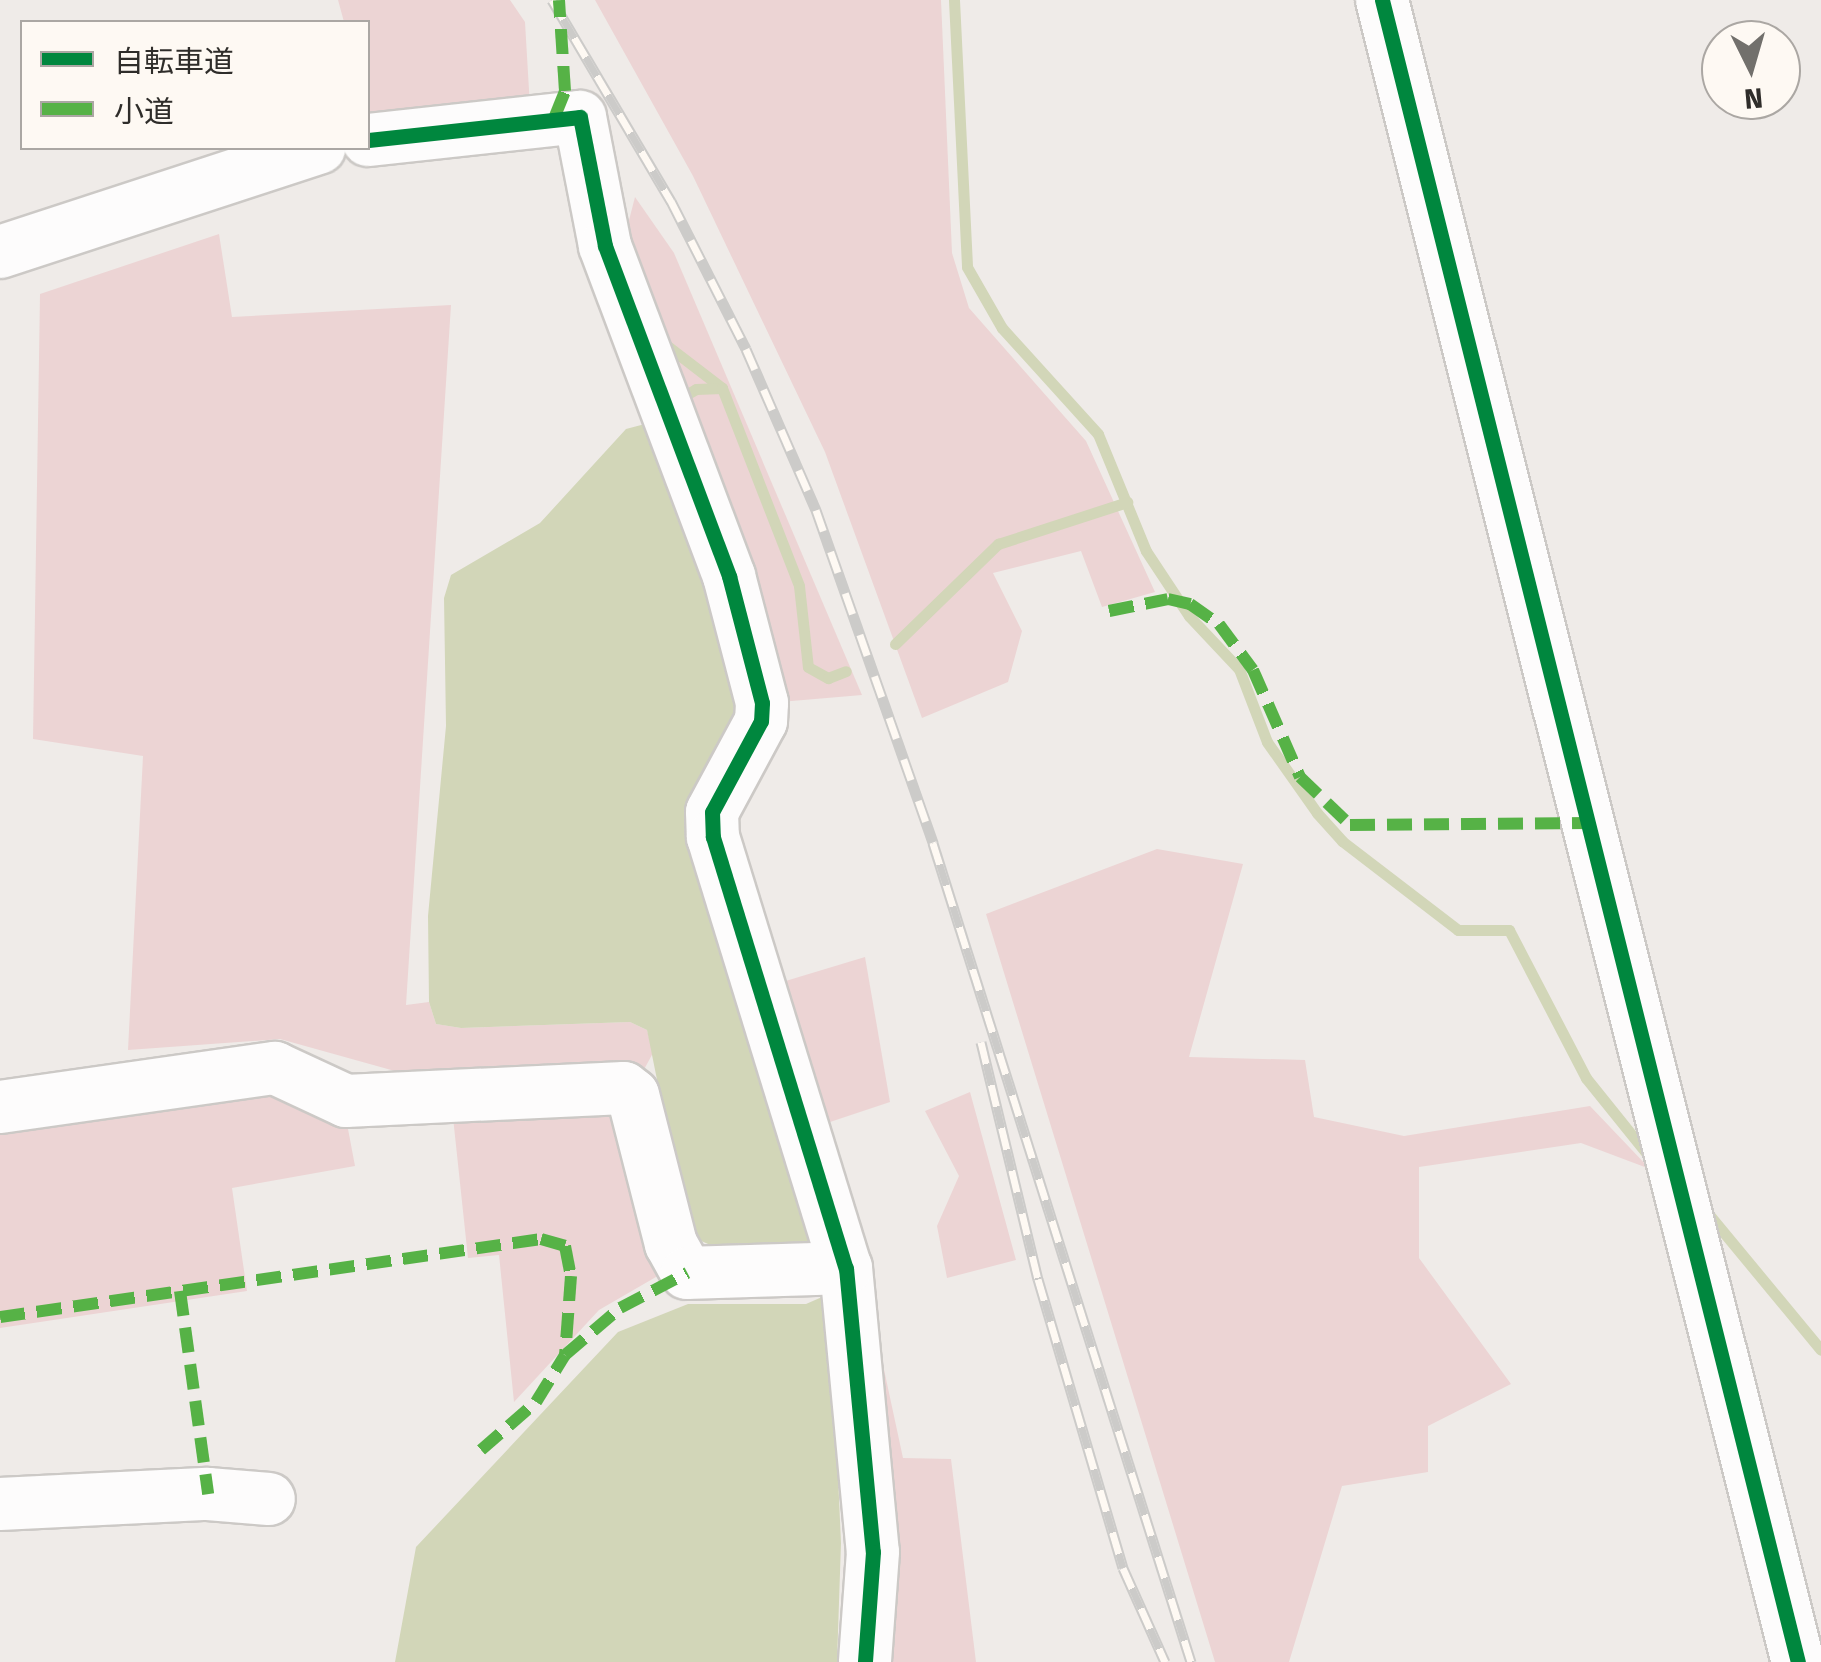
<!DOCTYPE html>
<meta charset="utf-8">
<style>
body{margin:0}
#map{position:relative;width:1821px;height:1662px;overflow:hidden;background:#efebe8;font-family:"Fira Sans","Noto Sans JP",sans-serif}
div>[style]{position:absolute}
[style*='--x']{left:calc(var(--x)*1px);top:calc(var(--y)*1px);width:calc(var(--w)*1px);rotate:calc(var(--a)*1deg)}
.green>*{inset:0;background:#ecd4d4}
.water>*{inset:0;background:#d2d6b8}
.stream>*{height:11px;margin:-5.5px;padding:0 5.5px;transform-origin:5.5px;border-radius:5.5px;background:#d2d6b8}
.roads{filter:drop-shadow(2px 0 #ccc9c6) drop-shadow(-2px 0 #ccc9c6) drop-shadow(0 2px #ccc9c6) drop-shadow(0 -2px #ccc9c6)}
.minor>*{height:52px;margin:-26px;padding:0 26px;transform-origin:26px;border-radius:26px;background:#fdfcfc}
.rail>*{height:11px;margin-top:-5.5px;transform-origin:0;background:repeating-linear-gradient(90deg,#fef9f3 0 22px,#cccbc9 0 44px);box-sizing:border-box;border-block:2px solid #cccbc9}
.quiet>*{height:12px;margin-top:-6px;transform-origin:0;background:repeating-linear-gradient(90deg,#56b246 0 25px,transparent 0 37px)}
.cycleway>*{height:15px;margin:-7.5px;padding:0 7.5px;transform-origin:7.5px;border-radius:7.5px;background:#00873e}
span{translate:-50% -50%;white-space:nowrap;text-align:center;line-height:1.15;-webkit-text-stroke:10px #fef9f3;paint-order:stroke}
.legend{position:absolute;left:20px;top:20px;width:350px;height:130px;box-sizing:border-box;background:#fef9f3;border:2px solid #aba7a3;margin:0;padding:12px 18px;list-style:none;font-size:30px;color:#2f2d2a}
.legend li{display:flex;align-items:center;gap:20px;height:50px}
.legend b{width:50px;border:2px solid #aba7a3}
.north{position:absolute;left:1701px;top:20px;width:100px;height:100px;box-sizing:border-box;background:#fef9f3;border:2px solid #aba7a3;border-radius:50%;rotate:175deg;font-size:28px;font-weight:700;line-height:40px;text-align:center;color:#2f2d2a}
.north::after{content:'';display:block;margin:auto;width:35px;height:45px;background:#72706c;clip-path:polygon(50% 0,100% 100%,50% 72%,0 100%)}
</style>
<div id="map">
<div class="green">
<div style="clip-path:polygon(338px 0,510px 0,525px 22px,530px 107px,370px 119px,368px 22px,344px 22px)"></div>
<div style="clip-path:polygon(595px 0,941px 0,952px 253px,969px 308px,1086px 441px,1155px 592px,1102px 607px,1081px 551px,993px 573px,1022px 631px,1008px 682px,922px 718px,825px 452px,693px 176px)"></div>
<div style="clip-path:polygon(635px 197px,674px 253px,862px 695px,780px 702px,626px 232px)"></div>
<div style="clip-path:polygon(219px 234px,232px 317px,451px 305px,406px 1005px,429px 1002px,436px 1024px,461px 1028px,630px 1022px,647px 1030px,653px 1053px,641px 1075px,402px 1073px,280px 1039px,128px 1050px,143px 756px,33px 739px,40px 294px)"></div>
<div style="clip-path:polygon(1157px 849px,1243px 864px,1189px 1057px,1305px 1060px,1314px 1117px,1404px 1136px,1590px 1106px,1650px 1169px,1581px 1143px,1419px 1167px,1419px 1258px,1511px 1384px,1428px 1426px,1428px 1472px,1342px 1486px,1289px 1662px,1215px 1662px,986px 914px)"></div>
<div style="clip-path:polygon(865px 957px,890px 1102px,821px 1125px,779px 983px)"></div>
<div style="clip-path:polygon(274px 1079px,345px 1113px,355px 1166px,232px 1188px,247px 1291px,0 1328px,0 1123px)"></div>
<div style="clip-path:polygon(970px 1092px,1016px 1260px,947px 1278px,937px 1226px,959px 1176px,925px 1111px)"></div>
<div style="clip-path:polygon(623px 1100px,668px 1270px,599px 1310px,514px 1402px,499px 1255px,468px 1258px,452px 1108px)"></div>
<div style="clip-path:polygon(871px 1309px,903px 1458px,951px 1459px,976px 1662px,877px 1662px)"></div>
</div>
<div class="water">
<div style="clip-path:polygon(645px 424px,662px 431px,751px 714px,695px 812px,817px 1251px,724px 1251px,699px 1240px,684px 1214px,647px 1030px,630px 1022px,461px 1028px,436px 1024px,429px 1002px,428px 916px,446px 726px,444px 598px,451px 575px,540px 523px,626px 429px)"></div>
<div style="clip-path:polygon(822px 1297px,831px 1320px,841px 1543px,837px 1662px,395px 1662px,416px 1547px,618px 1332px,688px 1304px,806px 1304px)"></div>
</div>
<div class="stream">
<div style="--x:954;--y:0;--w:267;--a:87.2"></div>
<div style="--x:967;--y:267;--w:70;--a:60.2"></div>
<div style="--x:1002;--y:328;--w:143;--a:47.8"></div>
<div style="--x:1098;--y:434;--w:126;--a:67.7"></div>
<div style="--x:1146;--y:551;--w:78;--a:56.5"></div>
<div style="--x:1189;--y:616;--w:73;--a:46.7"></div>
<div style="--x:1239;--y:669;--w:78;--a:69"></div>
<div style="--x:1267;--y:742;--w:87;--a:54.8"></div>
<div style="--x:1317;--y:813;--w:38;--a:48"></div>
<div style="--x:1342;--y:841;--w:146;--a:37.5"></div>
<div style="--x:1458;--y:930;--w:51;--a:0"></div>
<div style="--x:1509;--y:930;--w:167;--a:62.5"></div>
<div style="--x:1586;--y:1078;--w:99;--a:51.2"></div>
<div style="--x:661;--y:341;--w:77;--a:37.6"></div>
<div style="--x:677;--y:400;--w:22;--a:-30"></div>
<div style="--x:696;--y:389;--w:26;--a:-2"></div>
<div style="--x:722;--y:388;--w:212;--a:68.7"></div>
<div style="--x:799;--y:586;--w:81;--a:83.7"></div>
<div style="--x:808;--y:667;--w:23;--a:29"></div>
<div style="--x:828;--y:678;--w:19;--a:-21"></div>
<div style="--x:895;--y:644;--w:144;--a:-44.2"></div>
<div style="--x:998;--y:544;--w:136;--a:-18"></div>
<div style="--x:1706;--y:1211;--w:180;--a:50.4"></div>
</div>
<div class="roads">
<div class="minor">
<div style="--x:1382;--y:0;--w:1713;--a:75.95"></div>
<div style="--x:368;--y:140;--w:213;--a:-6.2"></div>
<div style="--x:580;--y:117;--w:131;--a:79"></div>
<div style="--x:605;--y:246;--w:353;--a:69.4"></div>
<div style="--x:729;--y:576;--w:131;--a:75.4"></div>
<div style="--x:762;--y:703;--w:18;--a:93"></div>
<div style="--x:761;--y:721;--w:103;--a:118.3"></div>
<div style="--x:712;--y:812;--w:25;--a:88"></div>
<div style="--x:713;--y:837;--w:451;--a:72.9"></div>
<div style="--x:846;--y:1268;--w:285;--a:84.6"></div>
<div style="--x:873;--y:1552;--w:110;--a:94.2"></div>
<div style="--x:0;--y:252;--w:336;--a:-18.1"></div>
<div style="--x:0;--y:1107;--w:278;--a:-8.1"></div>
<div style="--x:275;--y:1068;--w:78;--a:24.9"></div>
<div style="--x:346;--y:1101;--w:278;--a:-2.7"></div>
<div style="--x:624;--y:1088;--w:11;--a:38"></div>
<div style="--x:633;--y:1095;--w:154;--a:75.7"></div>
<div style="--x:671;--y:1244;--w:33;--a:61"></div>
<div style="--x:687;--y:1273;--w:159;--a:-1.8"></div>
<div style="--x:0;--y:1504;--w:208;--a:-2.8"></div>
<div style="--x:208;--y:1494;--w:61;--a:4.7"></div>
</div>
</div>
<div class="rail">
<div style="--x:552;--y:0;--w:234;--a:59.4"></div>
<div style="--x:671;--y:201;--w:166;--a:63.1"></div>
<div style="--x:746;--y:349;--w:176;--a:66.5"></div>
<div style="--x:816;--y:510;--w:353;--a:70.6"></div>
<div style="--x:933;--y:843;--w:859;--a:72.51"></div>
<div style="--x:981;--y:1042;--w:244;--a:76.5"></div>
<div style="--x:1038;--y:1279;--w:301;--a:73.6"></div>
<div style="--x:1123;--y:1568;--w:103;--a:65.9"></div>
</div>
<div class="quiet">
<div style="--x:555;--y:116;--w:27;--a:-68"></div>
<div style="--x:565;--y:91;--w:91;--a:-93.8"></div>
<div style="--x:1109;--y:611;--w:60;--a:-11.5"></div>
<div style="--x:1168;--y:599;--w:23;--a:13"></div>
<div style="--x:1190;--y:604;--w:35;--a:35"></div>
<div style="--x:1219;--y:624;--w:57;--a:53.5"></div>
<div style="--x:1253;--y:670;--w:117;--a:66.3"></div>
<div style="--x:1300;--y:777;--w:69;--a:43.8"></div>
<div style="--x:1350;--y:825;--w:240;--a:-0.5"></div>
<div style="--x:180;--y:1291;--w:205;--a:82.1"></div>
<div style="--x:0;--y:1317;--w:547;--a:-8.2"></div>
<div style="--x:541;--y:1239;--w:25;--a:16"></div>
<div style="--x:565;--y:1246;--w:31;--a:79"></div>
<div style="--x:571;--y:1276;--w:79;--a:94.3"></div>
<div style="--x:481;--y:1450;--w:73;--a:-41.1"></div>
<div style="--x:536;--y:1402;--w:55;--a:-58.3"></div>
<div style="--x:565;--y:1355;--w:72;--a:-40.5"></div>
<div style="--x:620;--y:1308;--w:76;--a:-27.6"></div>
</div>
<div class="cycleway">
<div style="--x:1382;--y:0;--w:1713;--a:75.95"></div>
<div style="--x:368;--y:140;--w:213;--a:-6.2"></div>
<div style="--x:580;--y:117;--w:131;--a:79"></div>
<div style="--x:605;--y:246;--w:353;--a:69.4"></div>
<div style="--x:729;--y:576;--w:131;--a:75.4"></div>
<div style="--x:762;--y:703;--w:18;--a:93"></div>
<div style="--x:761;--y:721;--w:103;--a:118.3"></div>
<div style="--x:712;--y:812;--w:25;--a:88"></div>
<div style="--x:713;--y:837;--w:451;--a:72.9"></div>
<div style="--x:846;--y:1268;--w:285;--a:84.6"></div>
<div style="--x:873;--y:1552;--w:110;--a:94.2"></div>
</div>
<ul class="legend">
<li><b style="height:12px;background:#00873e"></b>自転車道</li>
<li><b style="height:12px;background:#56b246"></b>小道</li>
</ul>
<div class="north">N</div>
</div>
